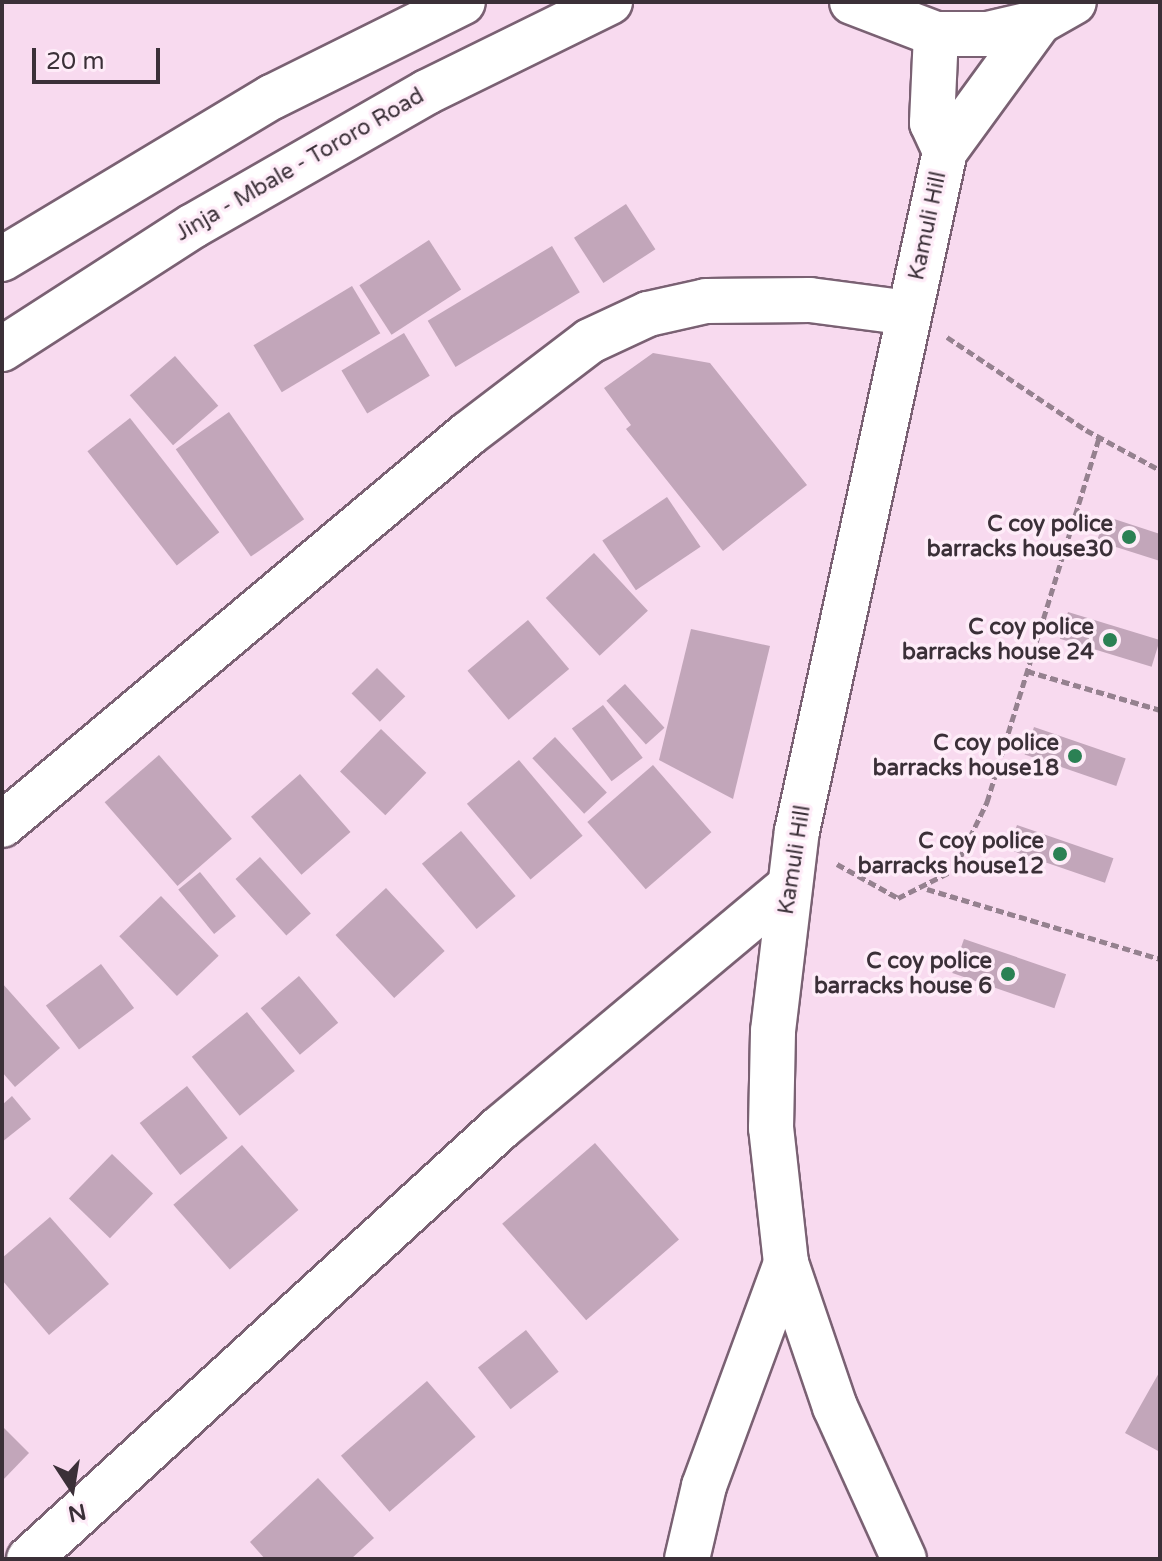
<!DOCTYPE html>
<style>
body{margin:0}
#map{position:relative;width:1162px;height:1561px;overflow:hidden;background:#f8daef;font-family:"Varela Round",sans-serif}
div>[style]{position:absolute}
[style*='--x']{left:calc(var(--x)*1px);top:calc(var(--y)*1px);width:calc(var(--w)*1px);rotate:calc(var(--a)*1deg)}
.building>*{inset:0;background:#c2a6ba;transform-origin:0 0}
.path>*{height:5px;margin-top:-2.5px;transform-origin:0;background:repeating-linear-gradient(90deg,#95818f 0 8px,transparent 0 12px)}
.roads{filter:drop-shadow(2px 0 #7a6173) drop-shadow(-2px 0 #7a6173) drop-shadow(0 2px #7a6173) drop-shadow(0 -2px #7a6173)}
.minor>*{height:44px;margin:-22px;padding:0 22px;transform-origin:22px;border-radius:22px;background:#fff}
.trunk>*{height:44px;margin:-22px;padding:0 22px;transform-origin:22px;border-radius:22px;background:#fff}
.dots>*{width:22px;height:22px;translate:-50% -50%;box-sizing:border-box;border:4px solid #feecf8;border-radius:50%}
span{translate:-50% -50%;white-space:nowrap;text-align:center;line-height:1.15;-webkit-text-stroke:7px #feecf8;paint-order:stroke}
.street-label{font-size:22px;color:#3b3038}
.poi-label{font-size:22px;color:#3b3038;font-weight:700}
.right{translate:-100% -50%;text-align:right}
.frame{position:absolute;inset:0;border:4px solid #3b3038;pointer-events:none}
.north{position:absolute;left:32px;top:1449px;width:80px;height:80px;-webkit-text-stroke:6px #feecf8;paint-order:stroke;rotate:168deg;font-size:22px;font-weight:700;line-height:32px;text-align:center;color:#3b3038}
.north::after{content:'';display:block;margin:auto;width:28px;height:36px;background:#3b3038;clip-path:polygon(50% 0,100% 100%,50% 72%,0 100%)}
.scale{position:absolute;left:32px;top:48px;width:128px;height:36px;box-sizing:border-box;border:4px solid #3b3038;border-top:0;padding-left:10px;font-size:24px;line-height:28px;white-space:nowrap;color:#3b3038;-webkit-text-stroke:6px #feecf8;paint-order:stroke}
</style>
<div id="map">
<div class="building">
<div style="left:626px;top:204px;width:54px;height:62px;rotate:57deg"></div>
<div style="left:429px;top:240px;width:59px;height:83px;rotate:57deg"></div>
<div style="left:552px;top:246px;width:54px;height:145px;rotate:59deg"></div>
<div style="left:352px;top:286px;width:55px;height:115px;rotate:59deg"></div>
<div style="left:404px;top:333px;width:50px;height:73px;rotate:59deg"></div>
<div style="clip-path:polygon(653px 353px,710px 363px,807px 485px,723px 551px,626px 429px,631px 425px,604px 388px)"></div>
<div style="left:175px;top:356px;width:66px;height:60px;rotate:49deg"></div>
<div style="left:229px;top:412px;width:131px;height:65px;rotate:55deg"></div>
<div style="left:130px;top:418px;width:145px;height:54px;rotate:52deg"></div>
<div style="left:667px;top:497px;width:60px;height:78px;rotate:56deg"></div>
<div style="clip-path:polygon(1105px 516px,1160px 534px,1160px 561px,1097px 541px)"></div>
<div style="left:594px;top:553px;width:79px;height:66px;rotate:47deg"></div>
<div style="left:1068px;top:612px;width:96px;height:28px;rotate:17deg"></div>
<div style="left:528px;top:620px;width:64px;height:79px;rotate:50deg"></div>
<div style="clip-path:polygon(691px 629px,770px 646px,733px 799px,659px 760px)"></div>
<div style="left:377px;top:668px;width:40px;height:36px;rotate:45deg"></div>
<div style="left:625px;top:684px;width:59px;height:25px;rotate:48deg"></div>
<div style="left:603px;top:705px;width:66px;height:39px;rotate:53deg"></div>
<div style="left:1034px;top:727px;width:97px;height:29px;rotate:19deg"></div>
<div style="left:381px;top:729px;width:63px;height:59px;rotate:44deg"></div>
<div style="left:555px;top:737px;width:76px;height:31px;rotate:47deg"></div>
<div style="left:159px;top:755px;width:111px;height:72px;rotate:49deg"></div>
<div style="left:519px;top:760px;width:99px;height:68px;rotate:50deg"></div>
<div style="left:653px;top:765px;width:89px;height:87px;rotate:49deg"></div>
<div style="left:300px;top:774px;width:77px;height:65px;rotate:49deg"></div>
<div style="left:1017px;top:825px;width:102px;height:26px;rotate:19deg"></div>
<div style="left:461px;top:831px;width:85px;height:51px;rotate:50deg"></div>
<div style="left:260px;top:857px;width:76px;height:33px;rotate:48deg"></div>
<div style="left:200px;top:872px;width:57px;height:28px;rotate:51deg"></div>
<div style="left:386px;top:888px;width:86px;height:69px;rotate:47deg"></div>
<div style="left:161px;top:896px;width:83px;height:58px;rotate:46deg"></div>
<div style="left:964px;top:939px;width:108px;height:36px;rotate:19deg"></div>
<div style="left:101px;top:964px;width:55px;height:69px;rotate:53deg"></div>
<div style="left:299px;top:976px;width:61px;height:50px;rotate:50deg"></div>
<div style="clip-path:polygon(2px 983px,60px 1048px,15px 1087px,2px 1072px)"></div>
<div style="left:247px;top:1012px;width:76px;height:71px;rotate:51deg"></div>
<div style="left:187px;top:1086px;width:66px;height:60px;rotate:52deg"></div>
<div style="clip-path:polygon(12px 1096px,31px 1119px,2px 1142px,2px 1105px)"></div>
<div style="left:595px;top:1143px;width:128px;height:123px;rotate:49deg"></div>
<div style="left:242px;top:1145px;width:86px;height:91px;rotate:49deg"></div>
<div style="left:112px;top:1154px;width:57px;height:62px;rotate:44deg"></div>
<div style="clip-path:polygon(50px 1217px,109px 1284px,49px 1335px,2px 1280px,2px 1258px)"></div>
<div style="left:526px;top:1330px;width:53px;height:61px;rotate:52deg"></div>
<div style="clip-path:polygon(1160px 1371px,1160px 1452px,1125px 1433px)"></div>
<div style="left:427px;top:1381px;width:74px;height:114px;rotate:49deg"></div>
<div style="clip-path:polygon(2px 1426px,29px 1453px,2px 1481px)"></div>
<div style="clip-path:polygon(318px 1478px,374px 1538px,351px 1559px,265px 1559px,250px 1542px)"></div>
</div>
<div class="path">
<div style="--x:947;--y:337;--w:167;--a:33.8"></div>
<div style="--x:1086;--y:430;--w:84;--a:28.4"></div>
<div style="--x:1027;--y:671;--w:139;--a:16.3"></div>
<div style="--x:837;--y:864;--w:70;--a:29.1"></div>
<div style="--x:898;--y:898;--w:63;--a:-26.6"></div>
<div style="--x:954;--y:870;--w:76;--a:-64.1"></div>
<div style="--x:987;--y:802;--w:381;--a:-72.9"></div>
<div style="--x:927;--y:889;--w:243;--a:16.7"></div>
</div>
<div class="roads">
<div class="minor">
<div style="--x:936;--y:34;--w:89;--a:92.6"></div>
<div style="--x:932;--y:123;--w:31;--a:65"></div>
<div style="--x:945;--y:151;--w:160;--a:-53.9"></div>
<div style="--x:2;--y:825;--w:608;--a:-40"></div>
<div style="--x:468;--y:434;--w:153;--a:-37.3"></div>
<div style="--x:590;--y:341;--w:64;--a:-25"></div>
<div style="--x:648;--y:314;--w:59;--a:-12.6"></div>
<div style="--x:706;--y:301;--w:104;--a:-0.6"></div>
<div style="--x:810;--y:300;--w:100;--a:7.5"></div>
<div style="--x:29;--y:1559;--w:638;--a:-42.46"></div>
<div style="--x:500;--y:1128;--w:377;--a:-39.9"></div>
<div style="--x:687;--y:1559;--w:75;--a:-76.9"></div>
<div style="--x:704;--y:1486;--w:238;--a:-69.8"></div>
<div style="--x:904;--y:1559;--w:167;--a:-114.4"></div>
<div style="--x:835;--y:1407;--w:152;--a:-108.8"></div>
<div style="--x:786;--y:1263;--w:136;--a:-96.3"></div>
<div style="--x:771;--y:1128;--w:97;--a:-88.8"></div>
<div style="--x:773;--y:1031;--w:201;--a:-83.2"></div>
<div style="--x:797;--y:831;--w:696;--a:-77.72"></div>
</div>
<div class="trunk">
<div style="--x:852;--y:2;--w:90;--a:20.9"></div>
<div style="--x:936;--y:34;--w:52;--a:0"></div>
<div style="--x:988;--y:34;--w:52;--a:-13.2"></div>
<div style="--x:1039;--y:22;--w:40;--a:-29.7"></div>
<div style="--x:2;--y:259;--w:315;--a:-31"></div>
<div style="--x:272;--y:97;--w:213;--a:-26.4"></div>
<div style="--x:2;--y:349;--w:227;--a:-32.8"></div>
<div style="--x:193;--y:226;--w:270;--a:-29.8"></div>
<div style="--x:427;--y:92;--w:204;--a:-26.2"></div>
</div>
</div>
<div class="dots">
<div style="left:1129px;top:537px;background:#2b8154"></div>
<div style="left:1110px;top:640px;background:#2b8154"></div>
<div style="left:1075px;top:756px;background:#2b8154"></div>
<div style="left:1060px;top:854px;background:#2b8154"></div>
<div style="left:1008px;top:974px;background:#2b8154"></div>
</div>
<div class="street-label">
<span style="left:300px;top:165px;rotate:-30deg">Jinja - Mbale - Tororo Road</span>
<span style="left:928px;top:226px;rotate:-78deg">Kamuli Hill</span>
<span style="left:795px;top:860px;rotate:-81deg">Kamuli Hill</span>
</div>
<div class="poi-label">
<span class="right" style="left:1113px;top:537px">C coy police<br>barracks house30</span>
<span class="right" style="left:1094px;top:640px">C coy police<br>barracks house 24</span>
<span class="right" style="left:1059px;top:756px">C coy police<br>barracks house18</span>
<span class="right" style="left:1044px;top:854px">C coy police<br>barracks house12</span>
<span class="right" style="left:992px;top:974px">C coy police<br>barracks house 6</span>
</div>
<div class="frame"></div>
<div class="north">N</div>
<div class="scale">20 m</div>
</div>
